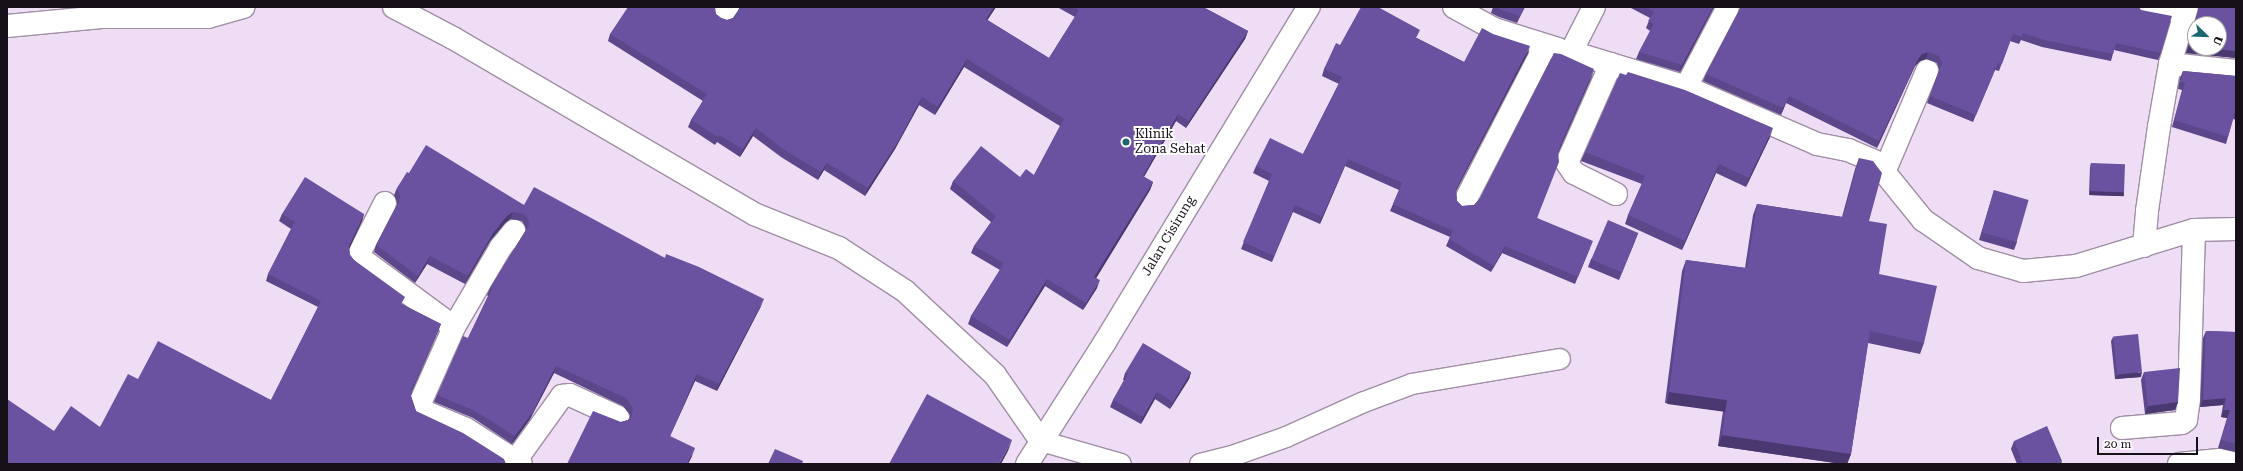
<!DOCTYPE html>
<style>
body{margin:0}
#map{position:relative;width:2243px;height:471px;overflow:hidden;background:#efdcf5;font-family:"Roboto Serif",serif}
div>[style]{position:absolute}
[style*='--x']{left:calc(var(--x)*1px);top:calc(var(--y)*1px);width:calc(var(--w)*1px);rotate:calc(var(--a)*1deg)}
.roads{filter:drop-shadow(1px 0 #a08ea5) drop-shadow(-1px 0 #a08ea5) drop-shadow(0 1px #a08ea5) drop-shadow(0 -1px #a08ea5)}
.service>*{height:20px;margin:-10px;padding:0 10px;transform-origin:10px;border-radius:10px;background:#fff}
.minor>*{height:22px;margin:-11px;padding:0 11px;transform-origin:11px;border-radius:11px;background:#fff}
.secondary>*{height:22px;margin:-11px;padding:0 11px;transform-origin:11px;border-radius:11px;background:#fff}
.wall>*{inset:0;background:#5b478a}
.shaded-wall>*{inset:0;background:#4a3970;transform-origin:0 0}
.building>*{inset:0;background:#6a52a0;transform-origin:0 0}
.dots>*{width:11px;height:11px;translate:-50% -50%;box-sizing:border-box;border:2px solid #fff;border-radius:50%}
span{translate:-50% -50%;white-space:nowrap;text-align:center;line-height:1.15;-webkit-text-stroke:4px #fff;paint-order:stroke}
.poi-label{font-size:13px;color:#161018}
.left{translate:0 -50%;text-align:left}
.street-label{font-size:13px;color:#161018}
.frame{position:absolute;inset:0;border:8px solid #161018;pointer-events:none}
.north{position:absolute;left:2187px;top:16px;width:40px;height:40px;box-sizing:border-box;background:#fff;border:1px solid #a29fa3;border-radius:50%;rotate:113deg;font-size:11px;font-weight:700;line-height:16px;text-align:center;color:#161018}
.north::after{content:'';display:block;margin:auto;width:14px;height:18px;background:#1b6670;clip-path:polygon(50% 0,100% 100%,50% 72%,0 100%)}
.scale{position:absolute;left:2097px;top:437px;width:101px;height:18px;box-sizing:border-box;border:2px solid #161018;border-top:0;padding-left:5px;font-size:12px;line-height:14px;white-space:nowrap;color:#161018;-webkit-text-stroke:3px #fff;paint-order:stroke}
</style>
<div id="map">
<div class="roads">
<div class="service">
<div style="--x:1041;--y:441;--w:83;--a:16"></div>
<div style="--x:1200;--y:464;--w:36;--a:-14"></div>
<div style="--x:1235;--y:455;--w:54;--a:-19.4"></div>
<div style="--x:1286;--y:437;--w:85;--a:-24.2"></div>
<div style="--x:1364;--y:402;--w:51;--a:-20.6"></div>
<div style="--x:1412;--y:384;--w:150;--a:-9.6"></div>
</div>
<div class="minor">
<div style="--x:394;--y:7;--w:67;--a:27.7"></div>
<div style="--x:453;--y:38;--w:349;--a:30.3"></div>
<div style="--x:754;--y:214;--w:92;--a:21.8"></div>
<div style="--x:839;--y:248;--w:79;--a:33.1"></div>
<div style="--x:905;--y:291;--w:123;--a:43"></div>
<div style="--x:995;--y:375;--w:80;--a:55.1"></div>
<div style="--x:1454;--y:7;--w:46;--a:28.8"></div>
<div style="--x:1494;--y:29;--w:67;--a:17.4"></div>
<div style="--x:1594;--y:7;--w:51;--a:117.1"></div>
<div style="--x:1571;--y:52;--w:120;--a:16.9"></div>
<div style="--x:1686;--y:87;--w:143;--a:23.5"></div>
<div style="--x:1817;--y:144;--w:32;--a:11"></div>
<div style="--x:1848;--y:150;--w:30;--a:23"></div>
<div style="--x:1876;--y:162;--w:75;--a:51"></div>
<div style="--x:1923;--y:220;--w:67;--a:34.6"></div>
<div style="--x:1978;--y:258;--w:47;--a:16.1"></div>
<div style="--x:2023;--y:271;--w:53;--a:-5.4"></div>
<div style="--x:2076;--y:266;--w:123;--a:-17"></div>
<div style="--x:2194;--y:230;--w:42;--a:-1.4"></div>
<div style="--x:2146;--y:7;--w:39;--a:7"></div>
<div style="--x:724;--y:15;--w:9;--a:-63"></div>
<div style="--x:7;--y:26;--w:95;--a:-5.4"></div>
<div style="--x:102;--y:17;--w:106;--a:0"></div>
<div style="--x:208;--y:17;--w:37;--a:-16"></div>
<div style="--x:1611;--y:64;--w:108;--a:114"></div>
<div style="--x:1567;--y:163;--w:12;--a:55"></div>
<div style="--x:1574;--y:173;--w:47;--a:26.6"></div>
<div style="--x:2170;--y:64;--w:66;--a:6.1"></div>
<div style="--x:1686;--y:87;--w:90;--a:-62.3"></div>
<div style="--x:1885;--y:170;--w:108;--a:-67"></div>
<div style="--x:1465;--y:201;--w:174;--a:-62.7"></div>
<div style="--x:385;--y:203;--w:57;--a:117"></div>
<div style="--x:359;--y:254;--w:3;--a:90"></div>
<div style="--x:359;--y:257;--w:118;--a:36.4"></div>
<div style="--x:454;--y:327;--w:81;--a:114"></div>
<div style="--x:421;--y:401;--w:10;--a:79"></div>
<div style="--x:423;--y:411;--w:47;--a:22.7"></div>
<div style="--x:466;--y:429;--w:65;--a:32.5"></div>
<div style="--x:2144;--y:246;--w:35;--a:-85"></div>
<div style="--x:2147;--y:211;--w:85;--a:-81.9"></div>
<div style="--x:2159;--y:127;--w:64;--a:-80.1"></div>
<div style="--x:2170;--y:64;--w:59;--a:-73.4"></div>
<div style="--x:454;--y:327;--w:93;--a:-59.6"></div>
<div style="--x:501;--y:247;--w:21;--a:-51"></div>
<div style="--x:2122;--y:428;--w:60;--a:-4.8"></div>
<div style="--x:2182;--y:423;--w:5;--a:-37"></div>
<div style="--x:2186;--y:420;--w:21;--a:-82"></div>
<div style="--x:2189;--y:399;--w:169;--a:-88.3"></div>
<div style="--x:513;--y:464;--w:84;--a:-54.2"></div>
<div style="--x:562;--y:396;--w:8;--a:-7"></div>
<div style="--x:570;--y:395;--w:53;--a:24.6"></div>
<div style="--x:2179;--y:464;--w:40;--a:-5.7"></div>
<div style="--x:2219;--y:460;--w:17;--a:13"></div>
</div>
<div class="secondary">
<div style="--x:1027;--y:464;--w:145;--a:-57.4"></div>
<div style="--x:1105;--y:342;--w:392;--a:-58.7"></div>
</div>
</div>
<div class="wall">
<div style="clip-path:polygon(739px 7px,996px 7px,987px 20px,1049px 58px,1075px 17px,1057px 7px,1203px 7px,1248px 31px,1245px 39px,1186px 128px,1176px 121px,1144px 177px,1153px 182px,1150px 190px,1096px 278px,1097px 288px,1083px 310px,1045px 286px,1007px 347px,968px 324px,971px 316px,1000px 270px,971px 253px,974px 246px,991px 222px,950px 189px,953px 181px,1020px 177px,1034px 175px,1060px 126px,964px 67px,935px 115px,919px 105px,895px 149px,865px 196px,824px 170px,818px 180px,781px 157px,753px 136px,740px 157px,717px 142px,715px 145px,688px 127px,691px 120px,703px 101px,608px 41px,610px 34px,714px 8px,716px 14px,721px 18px,727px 20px,733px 18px,739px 9px)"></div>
<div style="clip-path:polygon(1493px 7px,1525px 7px,1517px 23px,1499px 17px,1491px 13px)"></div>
<div style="clip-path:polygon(1629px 7px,1714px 7px,1680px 72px,1636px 59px,1639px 52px,1650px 31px,1646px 28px,1650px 18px)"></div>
<div style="clip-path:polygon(1740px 7px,2139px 7px,2161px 53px,2158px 60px,2114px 50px,2111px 61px,2042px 47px,2021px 40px,2019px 44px,2010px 41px,1999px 71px,1995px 70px,1973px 122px,1927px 103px,1939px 70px,1937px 63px,1926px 59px,1920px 61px,1915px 66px,1877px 148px,1786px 103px,1781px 115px,1703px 81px,1706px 74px,1740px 9px)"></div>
<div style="clip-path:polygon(2199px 7px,2236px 7px,2236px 58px,2186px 53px)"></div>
<div style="clip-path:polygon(1417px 38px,1464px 62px,1528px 53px,1456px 190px,1457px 201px,1462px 206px,1474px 205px,1592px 76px,1558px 152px,1537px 218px,1590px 248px,1575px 284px,1502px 253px,1491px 272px,1446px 246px,1450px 237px,1390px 211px,1399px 190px,1345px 166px,1320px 224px,1293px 212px,1272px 262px,1241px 249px,1269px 181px,1253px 173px,1256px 166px,1303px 154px,1339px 84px,1322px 76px,1324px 69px,1340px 45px)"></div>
<div style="clip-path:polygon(2183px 71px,2236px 76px,2236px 120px,2233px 119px,2226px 144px,2172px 127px,2182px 90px,2178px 89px,2180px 78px)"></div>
<div style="clip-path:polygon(1770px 137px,1746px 187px,1716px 173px,1682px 250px,1625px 224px,1628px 215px,1642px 184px,1581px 161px,1585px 152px)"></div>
<div style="clip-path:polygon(1859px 158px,1869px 221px,1879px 274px,1924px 343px,1920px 354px,1868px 343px,1851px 454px,1847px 464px,1842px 464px,1718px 446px,1723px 411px,1665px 403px,1682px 271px,1686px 260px,1745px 268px,1753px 215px,1757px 204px,1842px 217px,1855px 169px)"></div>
<div style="clip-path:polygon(2091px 163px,2124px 192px,2122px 196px,2089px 195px,2090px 167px)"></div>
<div style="clip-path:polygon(409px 173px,524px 205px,665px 258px,761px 306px,717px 391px,695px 381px,670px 436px,692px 456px,688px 464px,567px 464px,621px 422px,628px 420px,630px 417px,630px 415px,623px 406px,554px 373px,530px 419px,512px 444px,473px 418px,434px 402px,437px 395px,468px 338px,488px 296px,487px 295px,490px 288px,526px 230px,525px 226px,522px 221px,510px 219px,505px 223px,490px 241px,465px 284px,427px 264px,415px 283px,374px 252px,376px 245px,397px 205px,397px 202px,394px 195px,397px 188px)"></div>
<div style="clip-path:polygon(1994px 190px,2017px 242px,2014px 250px,1979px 240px)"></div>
<div style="clip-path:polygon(282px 214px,364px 214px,362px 221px,349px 248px,350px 255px,354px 260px,402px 304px,441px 324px,412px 390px,411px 396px,416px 411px,54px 431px,100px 427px,138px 379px,271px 400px,318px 307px,266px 281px,268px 274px,291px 229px,279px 221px)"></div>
<div style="clip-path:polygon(1635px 241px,1619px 280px,1588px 267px,1591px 259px)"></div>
<div style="clip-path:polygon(2206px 331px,2236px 332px,2236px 452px,2218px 448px,2227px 418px,2221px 417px,2223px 405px,2200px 407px,2203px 338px)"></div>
<div style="clip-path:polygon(2113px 337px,2141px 377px,2115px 379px,2111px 341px)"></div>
<div style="clip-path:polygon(1191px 372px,1189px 379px,1170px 409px,1155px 399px,1141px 424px,1110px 407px,1113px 400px,1124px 380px,1123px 380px,1125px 373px)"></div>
<div style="clip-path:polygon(2144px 372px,2178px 402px,2175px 410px,2145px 414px,2141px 380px)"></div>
<div style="clip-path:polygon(2014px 441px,2061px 464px,2017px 464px,2011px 449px)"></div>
</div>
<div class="shaded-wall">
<div style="clip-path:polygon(994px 7px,996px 7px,983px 27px,986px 19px)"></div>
<div style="clip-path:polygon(1713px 7px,1714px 7px,1680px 72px,1682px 65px)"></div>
<div style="clip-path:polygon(1248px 31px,1245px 39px,1186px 128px,1189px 121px)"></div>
<div style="clip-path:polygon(1530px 46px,1528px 53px,1454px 195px,1456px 189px)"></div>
<div style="clip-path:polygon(2189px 46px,2195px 47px,2195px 48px,2205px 48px,2236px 51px,2236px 58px,2186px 53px)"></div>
<div style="clip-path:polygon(1928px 52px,1926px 59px,1920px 61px,1915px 66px,1877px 148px,1879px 141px,1918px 59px,1922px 54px)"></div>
<div style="clip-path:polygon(967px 59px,964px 67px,935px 115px,938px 107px)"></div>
<div style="clip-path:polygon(1594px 69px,1592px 76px,1556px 158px,1558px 151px)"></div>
<div style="clip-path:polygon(1789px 96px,1786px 103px,1781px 115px,1783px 108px)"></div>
<div style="clip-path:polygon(922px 97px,919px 105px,895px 149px,865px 196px,868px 188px)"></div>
<div style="clip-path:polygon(1178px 114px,1176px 121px,1140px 183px,1143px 176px)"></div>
<div style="clip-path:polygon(756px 128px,753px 136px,740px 157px,743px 149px)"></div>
<div style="clip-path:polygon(1773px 128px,1770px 137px,1746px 187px,1749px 178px)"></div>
<div style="clip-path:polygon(1348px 159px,1345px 166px,1320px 224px,1322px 217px)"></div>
<div style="clip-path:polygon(827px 163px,824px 170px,818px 180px,821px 172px)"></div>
<div style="clip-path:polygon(1719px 164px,1716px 173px,1682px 250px,1685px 241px)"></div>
<div style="clip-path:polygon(1153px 182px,1150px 190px,1092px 285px,1094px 277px)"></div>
<div style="left:2090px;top:191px;width:34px;height:4px;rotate:2deg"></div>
<div style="clip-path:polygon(513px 212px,510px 219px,505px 223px,490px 241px,465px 284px,468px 276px,493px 233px,507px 216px)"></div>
<div style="clip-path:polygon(364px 214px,362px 221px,347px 254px,349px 246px)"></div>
<div style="clip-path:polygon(1638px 233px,1635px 241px,1619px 280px,1622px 272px)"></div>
<div style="clip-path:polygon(1505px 246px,1502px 253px,1491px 272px,1494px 266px)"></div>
<div style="clip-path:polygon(430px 256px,427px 264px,415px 283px,418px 276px)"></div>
<div style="clip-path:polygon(1047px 279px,1045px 286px,1007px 347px,1010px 340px)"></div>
<div style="clip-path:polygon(1100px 280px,1097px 288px,1083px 310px,1086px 303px)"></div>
<div style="clip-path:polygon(764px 299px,761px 306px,717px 391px,719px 384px)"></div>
<div style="clip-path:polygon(441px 324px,438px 332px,410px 396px,412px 389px)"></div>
<div style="clip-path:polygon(556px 366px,554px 373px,530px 419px,512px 444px,515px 436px)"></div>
<div style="clip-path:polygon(1191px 372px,1189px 379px,1170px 409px,1173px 402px)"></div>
<div style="clip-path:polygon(2142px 372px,2141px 377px,2115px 379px,2117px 375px)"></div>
<div style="clip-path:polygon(697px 374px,695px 381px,667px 443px,670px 436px)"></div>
<div style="clip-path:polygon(1157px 392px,1155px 399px,1141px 424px,1143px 417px)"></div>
<div style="left:1669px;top:392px;width:59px;height:12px;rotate:8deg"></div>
<div style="clip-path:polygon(2226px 398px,2223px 405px,2200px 407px,2203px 400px)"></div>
<div style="clip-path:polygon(2178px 402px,2175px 410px,2145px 414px,2148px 406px)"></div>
<div style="clip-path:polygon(2224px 410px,2230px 410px,2227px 418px,2221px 417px)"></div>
<div style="clip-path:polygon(1722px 435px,1851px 454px,1847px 464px,1842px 464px,1718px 446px)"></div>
<div style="clip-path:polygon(1012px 440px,1008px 451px,1001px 464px,999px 464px)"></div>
<div style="clip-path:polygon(695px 448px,692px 456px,688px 464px,687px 464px)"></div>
<div style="clip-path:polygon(2062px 461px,2061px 464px,2056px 464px)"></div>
</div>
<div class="building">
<div style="clip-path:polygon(628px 7px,715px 7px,716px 14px,721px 18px,727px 20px,733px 18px,741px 7px,994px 7px,986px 19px,1049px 58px,1079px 10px,1073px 7px,1203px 7px,1248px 31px,1189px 121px,1178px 114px,1143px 176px,1153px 182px,1094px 277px,1100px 280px,1086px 303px,1047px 279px,1010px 340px,971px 316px,1004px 263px,974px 246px,996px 216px,953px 181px,981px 146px,1020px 177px,1026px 169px,1034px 175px,1064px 119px,967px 59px,938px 107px,922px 97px,898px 142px,868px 188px,827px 163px,821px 172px,783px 149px,756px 128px,743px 149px,719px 135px,718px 137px,691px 120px,707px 94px,610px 34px)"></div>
<div style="clip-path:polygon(1361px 7px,1378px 7px,1420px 30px,1416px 38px,1464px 62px,1482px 28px,1493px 34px,1530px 46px,1456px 189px,1457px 201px,1462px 206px,1474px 205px,1479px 200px,1554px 53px,1561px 54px,1594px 69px,1558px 151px,1559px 162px,1537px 218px,1593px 241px,1578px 277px,1505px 246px,1494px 266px,1449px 239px,1453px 231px,1393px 204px,1402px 183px,1348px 159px,1322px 217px,1295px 205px,1274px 256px,1243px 242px,1272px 174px,1256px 166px,1270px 138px,1303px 154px,1342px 77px,1324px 69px,1336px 43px,1340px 45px)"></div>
<div style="clip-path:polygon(1495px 7px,1525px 7px,1520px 16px,1501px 10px)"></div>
<div style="clip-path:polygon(1645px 7px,1713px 7px,1682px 65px,1639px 52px,1654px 24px,1648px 21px,1654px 12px)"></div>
<div style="clip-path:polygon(1741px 7px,2139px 7px,2141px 10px,2172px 16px,2161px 53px,2116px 43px,2113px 54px,2044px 40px,2023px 33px,2022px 37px,2013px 34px,2002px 64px,1998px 63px,1976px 115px,1930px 96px,1942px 63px,1939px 56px,1928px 52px,1922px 54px,1918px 59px,1879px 141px,1789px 96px,1783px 108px,1706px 74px)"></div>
<div style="clip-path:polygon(2199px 7px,2236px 7px,2236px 51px,2205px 48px,2219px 48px,2219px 24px,2195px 24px,2195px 47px,2189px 46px)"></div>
<div style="clip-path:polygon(2183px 71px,2236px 76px,2236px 112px,2235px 112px,2228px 137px,2174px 120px,2185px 83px,2181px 82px)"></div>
<div style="clip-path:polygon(1628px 72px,1685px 90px,1773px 128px,1749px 178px,1719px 164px,1685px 241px,1628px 215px,1645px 176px,1585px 152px,1620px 73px,1626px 75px)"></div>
<div style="clip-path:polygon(426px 145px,524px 205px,534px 187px,665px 258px,666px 254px,699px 267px,764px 299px,719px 384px,697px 374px,670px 436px,695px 448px,687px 464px,567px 464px,593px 411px,621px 422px,628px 420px,632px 415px,633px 408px,626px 398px,556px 366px,533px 412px,515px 436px,475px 411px,437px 395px,463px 336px,468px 338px,492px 289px,490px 288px,529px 225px,528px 219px,524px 214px,513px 212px,507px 216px,493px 233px,468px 276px,430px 256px,418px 276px,376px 245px,399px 202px,400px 195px,397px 188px,407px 172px,409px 173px)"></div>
<div style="clip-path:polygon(1859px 158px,1873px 161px,1882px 173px,1869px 221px,1887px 224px,1879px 274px,1937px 286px,1924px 343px,1870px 331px,1851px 454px,1722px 435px,1727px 400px,1669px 392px,1686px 260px,1747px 268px,1757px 204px,1843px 217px)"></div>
<div style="left:2091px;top:163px;width:34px;height:28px;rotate:2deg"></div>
<div style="clip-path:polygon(305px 177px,364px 214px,349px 246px,350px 255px,354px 260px,405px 297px,401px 304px,441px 324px,412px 389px,411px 396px,416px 411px,463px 433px,504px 459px,506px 464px,7px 464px,7px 399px,54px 431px,71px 406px,100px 427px,128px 374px,138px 379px,158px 341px,271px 400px,321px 301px,268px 274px,295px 222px,282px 214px)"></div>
<div style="left:1994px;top:190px;width:36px;height:44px;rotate:16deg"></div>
<div style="left:1608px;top:220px;width:33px;height:43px;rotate:23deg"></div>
<div style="clip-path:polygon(2206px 331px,2236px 332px,2236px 444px,2221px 440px,2230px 410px,2224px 410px,2226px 398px,2203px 400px)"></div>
<div style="left:2138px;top:334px;width:38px;height:25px;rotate:84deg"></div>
<div style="clip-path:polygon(1143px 343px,1191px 372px,1173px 402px,1157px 392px,1143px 417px,1113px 400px,1128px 374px,1125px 373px)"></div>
<div style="clip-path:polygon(2180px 368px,2178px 402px,2148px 406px,2144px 372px)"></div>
<div style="clip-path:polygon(927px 394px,1012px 440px,999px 464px,889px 464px)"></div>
<div style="clip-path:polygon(2047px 426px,2062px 461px,2056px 464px,2023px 464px,2014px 441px)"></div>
<div style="clip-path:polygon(775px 449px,803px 461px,802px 464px,768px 464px)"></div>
</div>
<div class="dots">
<div style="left:1126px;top:142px;background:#1b6670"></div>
</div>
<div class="poi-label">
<span class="left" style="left:1135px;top:142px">Klinik<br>Zona Sehat</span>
</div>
<div class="street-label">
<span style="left:1169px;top:236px;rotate:-59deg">Jalan Cisirung</span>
</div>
<div class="frame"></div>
<div class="north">U</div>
<div class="scale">20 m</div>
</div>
